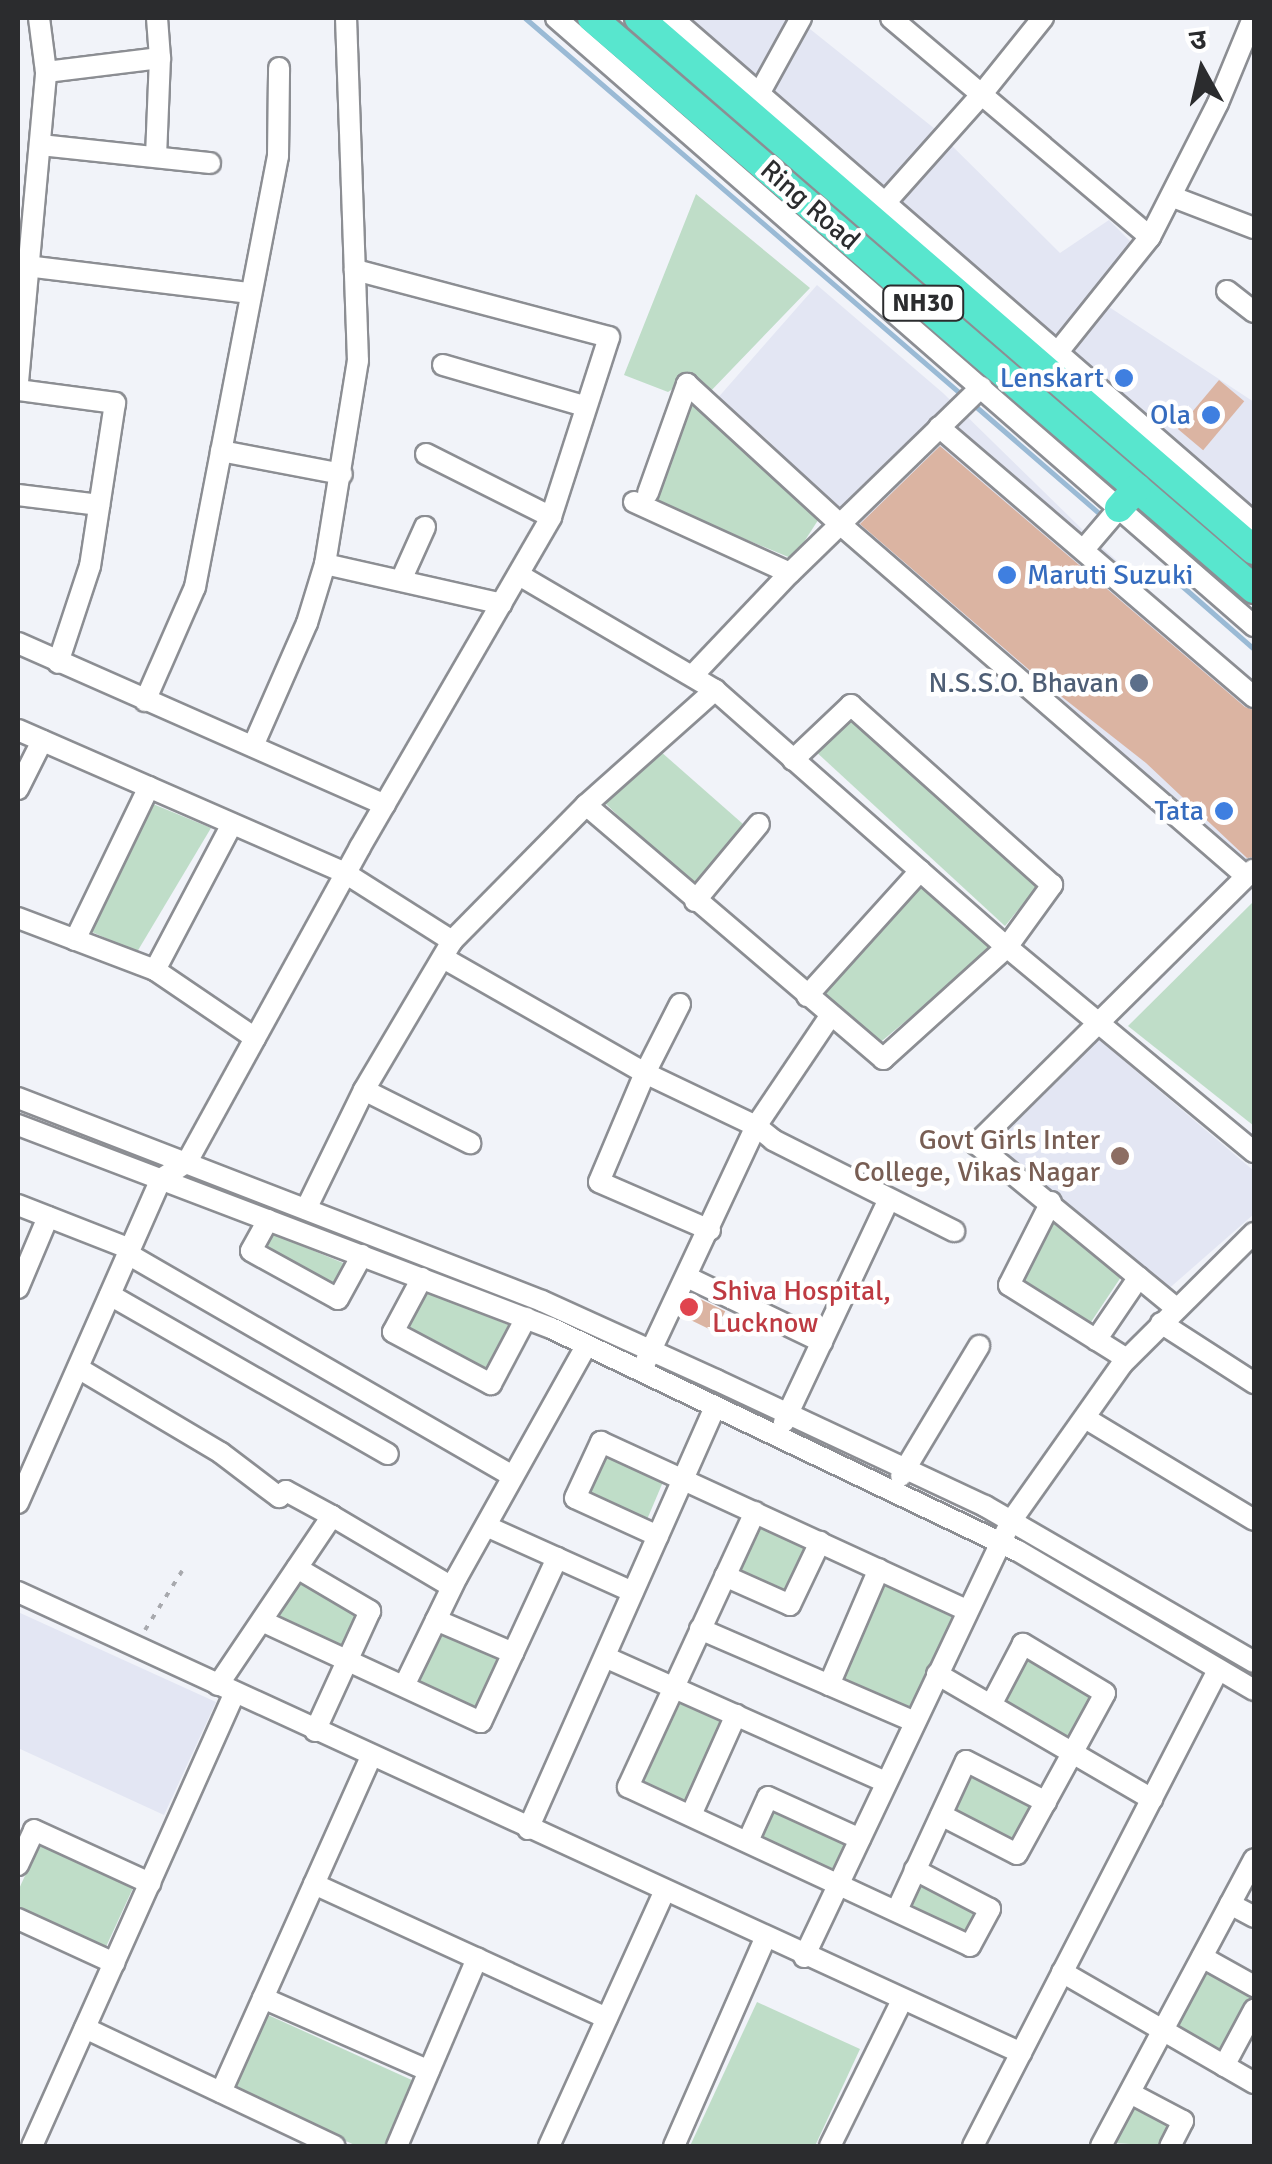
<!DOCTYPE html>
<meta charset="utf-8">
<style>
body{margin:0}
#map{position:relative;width:1272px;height:2164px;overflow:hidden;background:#f1f3f9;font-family:Signika,"Noto Sans Devanagari",sans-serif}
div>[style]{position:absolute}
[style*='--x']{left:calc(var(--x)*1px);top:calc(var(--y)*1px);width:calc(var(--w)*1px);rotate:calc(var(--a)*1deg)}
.built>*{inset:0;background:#e3e6f3}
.green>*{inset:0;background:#bfddc8;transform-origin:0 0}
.stream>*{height:5px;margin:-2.5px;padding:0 2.5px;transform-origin:2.5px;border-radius:2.5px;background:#9abad5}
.building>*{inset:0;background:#dbb4a2;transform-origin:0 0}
.path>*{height:4px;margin-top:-2px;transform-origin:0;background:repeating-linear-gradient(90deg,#a8a9ae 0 5px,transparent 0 13px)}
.roads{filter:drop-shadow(2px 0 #8c8e93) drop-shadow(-2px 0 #8c8e93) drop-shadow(0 2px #8c8e93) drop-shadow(0 -2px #8c8e93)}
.minor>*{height:20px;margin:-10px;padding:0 10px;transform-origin:10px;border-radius:10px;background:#fff}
.highway>*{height:28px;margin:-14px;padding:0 14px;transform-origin:14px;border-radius:14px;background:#58e6ce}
.dots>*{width:28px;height:28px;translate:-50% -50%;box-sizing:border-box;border:5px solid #fff;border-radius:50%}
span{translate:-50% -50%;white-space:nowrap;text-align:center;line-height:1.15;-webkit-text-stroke:9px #fff;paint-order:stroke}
.shield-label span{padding:2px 8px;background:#fff;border:2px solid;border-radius:8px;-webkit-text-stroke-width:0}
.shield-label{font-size:25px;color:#2b2c2e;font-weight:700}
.street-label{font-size:28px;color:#2b2c2e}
.shop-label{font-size:28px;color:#366cbe}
.right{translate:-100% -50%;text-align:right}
.left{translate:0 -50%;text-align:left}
.service-label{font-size:28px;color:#4e5e75}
.education-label{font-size:28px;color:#785e54}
.health-label{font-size:28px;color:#be3a42}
.frame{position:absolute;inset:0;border:20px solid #2b2c2e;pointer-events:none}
.north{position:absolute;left:1152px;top:20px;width:100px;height:100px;-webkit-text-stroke:8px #fff;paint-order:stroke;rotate:352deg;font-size:28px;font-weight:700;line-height:40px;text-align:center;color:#2b2c2e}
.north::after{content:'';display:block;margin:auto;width:35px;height:45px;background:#2b2c2e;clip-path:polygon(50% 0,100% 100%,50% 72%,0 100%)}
</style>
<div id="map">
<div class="built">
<div style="clip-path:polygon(680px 18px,794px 18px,756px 84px)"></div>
<div style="clip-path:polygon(805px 25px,935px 129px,1060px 253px,1109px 220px,1149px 260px,1106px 305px,1254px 402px,1254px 510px,769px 90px)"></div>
<div style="clip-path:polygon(817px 285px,943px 393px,1085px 532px,1254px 684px,1254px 858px,1241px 866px,835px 512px,767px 439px,716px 400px)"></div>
<div style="clip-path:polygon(1097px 1038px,1254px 1171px,1254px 1214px,1165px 1292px,986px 1142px)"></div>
<div style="clip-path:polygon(18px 1612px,216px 1702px,164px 1815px,18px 1748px)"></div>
</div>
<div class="green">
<div style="clip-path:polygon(696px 194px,810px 288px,706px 396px,685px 381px,668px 392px,624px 375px)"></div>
<div style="clip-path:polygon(689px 396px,822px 514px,793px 559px,651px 500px)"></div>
<div style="clip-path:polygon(847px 716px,1041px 882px,1005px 926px,813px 749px)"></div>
<div style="clip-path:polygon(660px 751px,743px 824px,693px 889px,602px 800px)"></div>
<div style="clip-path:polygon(153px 804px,211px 828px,137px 952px,92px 932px)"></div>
<div style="clip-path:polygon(922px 887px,995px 947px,877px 1045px,821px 993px)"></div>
<div style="clip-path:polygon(1254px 901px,1254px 1126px,1128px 1026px)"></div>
<div style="clip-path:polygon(1051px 1212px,1125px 1271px,1089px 1325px,1017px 1279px)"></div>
<div style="clip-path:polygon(273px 1234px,348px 1265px,335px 1287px,264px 1249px)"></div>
<div style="clip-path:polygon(426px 1292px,511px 1326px,489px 1374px,405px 1329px)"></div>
<div style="left:604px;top:1452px;width:66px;height:47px;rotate:23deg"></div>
<div style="left:760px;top:1526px;width:53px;height:51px;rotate:25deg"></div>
<div style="clip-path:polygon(299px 1575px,364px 1614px,343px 1653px,272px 1618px)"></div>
<div style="left:882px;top:1580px;width:81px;height:109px;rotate:24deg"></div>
<div style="left:440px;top:1627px;width:70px;height:61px;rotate:24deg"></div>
<div style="left:1026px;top:1653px;width:78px;height:51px;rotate:30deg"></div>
<div style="left:677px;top:1700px;width:52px;height:93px;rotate:24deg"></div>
<div style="left:972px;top:1772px;width:72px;height:47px;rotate:27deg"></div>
<div style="left:773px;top:1807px;width:81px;height:36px;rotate:22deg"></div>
<div style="clip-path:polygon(39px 1845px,133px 1888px,105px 1949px,18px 1909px,18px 1891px)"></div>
<div style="left:919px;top:1879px;width:71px;height:34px;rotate:26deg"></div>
<div style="left:1206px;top:1965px;width:55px;height:74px;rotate:28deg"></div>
<div style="clip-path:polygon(757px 2002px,860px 2049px,815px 2146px,690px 2146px)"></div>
<div style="clip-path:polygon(268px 2015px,414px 2081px,384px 2146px,357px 2146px,234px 2091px)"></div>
<div style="clip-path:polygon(1135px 2102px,1175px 2121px,1162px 2146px,1114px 2143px)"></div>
</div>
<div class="stream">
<div style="--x:525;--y:18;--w:577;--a:40.78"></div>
<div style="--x:974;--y:405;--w:169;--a:40.9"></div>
<div style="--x:1174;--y:579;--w:106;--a:41.2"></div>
</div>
<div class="building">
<div style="left:1219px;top:380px;width:33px;height:64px;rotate:40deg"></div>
<div style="clip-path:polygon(940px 446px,1245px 707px,1254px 710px,1253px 857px,1247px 858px,1146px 763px,1048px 686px,860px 524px)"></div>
<div style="left:692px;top:1295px;width:37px;height:23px;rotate:26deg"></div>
</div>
<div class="path">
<div style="--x:145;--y:1630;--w:70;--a:-57.9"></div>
</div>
<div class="roads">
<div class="minor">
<div style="--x:39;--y:18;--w:54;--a:82.6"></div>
<div style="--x:556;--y:18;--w:926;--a:41.06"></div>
<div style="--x:672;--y:18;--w:771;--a:40.95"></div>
<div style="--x:891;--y:18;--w:339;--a:40.2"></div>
<div style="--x:759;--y:94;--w:87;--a:-61.1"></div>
<div style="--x:41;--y:145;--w:170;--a:6.1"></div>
<div style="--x:156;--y:157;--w:99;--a:-87.7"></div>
<div style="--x:160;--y:58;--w:40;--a:-94.3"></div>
<div style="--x:1173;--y:197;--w:87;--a:20.9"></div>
<div style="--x:884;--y:204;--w:146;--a:-48.3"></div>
<div style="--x:981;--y:95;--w:99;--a:-51.2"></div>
<div style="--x:26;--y:266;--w:226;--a:6.9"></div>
<div style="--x:1227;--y:291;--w:34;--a:38"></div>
<div style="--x:1057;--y:353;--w:149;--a:-51.3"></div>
<div style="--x:1150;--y:237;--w:150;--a:-63.1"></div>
<div style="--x:1218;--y:103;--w:92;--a:-67.6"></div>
<div style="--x:443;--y:365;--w:147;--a:16.2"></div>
<div style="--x:18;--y:382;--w:311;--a:-84.8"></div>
<div style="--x:46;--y:72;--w:115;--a:-7"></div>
<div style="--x:18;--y:390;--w:98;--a:7.6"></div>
<div style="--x:115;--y:403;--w:165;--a:98.7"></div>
<div style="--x:90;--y:566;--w:102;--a:108.3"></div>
<div style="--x:939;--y:427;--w:415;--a:40.6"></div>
<div style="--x:221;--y:451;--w:123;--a:10.8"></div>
<div style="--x:426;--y:454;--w:140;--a:26.7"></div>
<div style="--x:648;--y:493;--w:116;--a:-70.3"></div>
<div style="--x:687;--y:384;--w:207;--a:42.5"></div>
<div style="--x:840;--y:524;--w:537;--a:40.93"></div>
<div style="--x:18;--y:495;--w:82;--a:7"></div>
<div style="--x:634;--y:502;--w:171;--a:24.5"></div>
<div style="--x:1085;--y:548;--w:52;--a:-49.6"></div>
<div style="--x:325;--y:564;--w:181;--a:12.7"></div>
<div style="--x:519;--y:575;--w:227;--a:30.4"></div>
<div style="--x:715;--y:690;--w:389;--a:41.4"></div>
<div style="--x:1007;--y:947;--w:321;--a:39.7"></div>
<div style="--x:402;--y:578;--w:56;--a:-65.7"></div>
<div style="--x:18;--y:643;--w:401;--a:23.8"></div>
<div style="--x:694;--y:674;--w:139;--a:-46.5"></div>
<div style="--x:790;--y:573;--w:267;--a:-44.2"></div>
<div style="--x:145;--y:701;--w:124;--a:-66.3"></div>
<div style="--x:195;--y:587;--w:439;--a:-79.1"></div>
<div style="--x:278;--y:156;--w:88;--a:-89.3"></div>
<div style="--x:18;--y:730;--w:357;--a:23.6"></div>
<div style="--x:345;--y:873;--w:127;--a:32.4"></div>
<div style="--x:253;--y:746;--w:134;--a:-66.3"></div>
<div style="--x:307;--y:623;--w:62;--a:-73"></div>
<div style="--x:325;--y:564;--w:206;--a:-80.8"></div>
<div style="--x:358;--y:361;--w:343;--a:-92"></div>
<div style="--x:18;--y:789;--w:54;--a:-63.4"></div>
<div style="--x:586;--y:805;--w:391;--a:40.5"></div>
<div style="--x:883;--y:1059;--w:167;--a:-42.1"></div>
<div style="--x:1007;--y:947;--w:77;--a:-54"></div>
<div style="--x:1052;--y:885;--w:270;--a:-138.2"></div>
<div style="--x:851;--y:705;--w:80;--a:136.5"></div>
<div style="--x:695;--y:901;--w:100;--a:-50.3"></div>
<div style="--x:18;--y:918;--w:147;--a:20.8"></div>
<div style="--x:155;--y:970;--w:121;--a:34.2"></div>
<div style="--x:75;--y:940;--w:170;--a:-64.2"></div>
<div style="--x:445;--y:959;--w:230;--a:29.7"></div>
<div style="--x:645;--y:1073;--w:123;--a:25.5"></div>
<div style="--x:756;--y:1126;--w:22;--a:39"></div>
<div style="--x:773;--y:1140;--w:203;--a:26.7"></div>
<div style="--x:155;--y:970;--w:165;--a:-62.2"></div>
<div style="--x:807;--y:996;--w:169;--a:-47.9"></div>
<div style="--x:680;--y:1004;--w:77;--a:116.9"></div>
<div style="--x:645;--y:1073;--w:118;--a:112.9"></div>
<div style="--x:599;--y:1182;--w:121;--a:23.4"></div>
<div style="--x:364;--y:1090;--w:119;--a:26.6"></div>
<div style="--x:18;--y:1098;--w:562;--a:21.18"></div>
<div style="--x:542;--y:1301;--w:191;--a:24.4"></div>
<div style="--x:716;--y:1380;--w:297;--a:25.1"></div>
<div style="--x:985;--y:1506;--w:311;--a:30.1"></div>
<div style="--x:18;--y:1125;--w:570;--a:20.85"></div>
<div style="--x:551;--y:1328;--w:518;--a:25.53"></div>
<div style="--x:1018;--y:1551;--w:274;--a:30.5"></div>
<div style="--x:1051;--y:1202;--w:93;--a:116.8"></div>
<div style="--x:1009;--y:1285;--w:139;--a:32.1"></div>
<div style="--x:18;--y:1205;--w:120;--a:21.4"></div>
<div style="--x:306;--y:1209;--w:132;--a:-64"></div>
<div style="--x:364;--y:1090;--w:173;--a:-59.4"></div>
<div style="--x:452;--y:941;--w:191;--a:-45.4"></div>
<div style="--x:586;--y:805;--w:173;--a:-41.7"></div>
<div style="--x:268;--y:1220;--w:35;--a:119"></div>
<div style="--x:251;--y:1251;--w:99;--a:28.9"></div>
<div style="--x:338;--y:1299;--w:50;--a:-61.4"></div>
<div style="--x:128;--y:1254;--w:444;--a:30"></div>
<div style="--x:687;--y:1277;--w:150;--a:25.7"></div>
<div style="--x:422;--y:1278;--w:61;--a:118.2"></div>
<div style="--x:393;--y:1332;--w:111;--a:28"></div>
<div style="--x:491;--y:1384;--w:75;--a:-62.1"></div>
<div style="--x:18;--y:1288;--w:77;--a:-67.1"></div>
<div style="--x:110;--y:1295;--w:320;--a:29.8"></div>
<div style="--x:1176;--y:1308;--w:259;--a:-140.6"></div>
<div style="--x:976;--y:1144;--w:390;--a:-44.7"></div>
<div style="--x:1161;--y:1323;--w:111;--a:32.8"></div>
<div style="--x:1096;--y:1340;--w:76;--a:-55.7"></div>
<div style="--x:645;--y:1363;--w:262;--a:-64.9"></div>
<div style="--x:756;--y:1126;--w:134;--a:-56"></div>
<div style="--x:78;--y:1368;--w:166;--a:30.7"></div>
<div style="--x:221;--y:1453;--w:73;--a:37.2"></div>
<div style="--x:279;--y:1497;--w:9;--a:-41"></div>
<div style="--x:286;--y:1491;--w:52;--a:28.5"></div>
<div style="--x:1085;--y:1418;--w:197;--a:31.1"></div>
<div style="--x:784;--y:1422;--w:246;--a:-64.8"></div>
<div style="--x:901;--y:1476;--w:152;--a:-59"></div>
<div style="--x:18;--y:1503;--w:354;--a:-66.2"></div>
<div style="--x:161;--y:1179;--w:31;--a:-33"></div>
<div style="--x:187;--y:1162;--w:359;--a:-61.2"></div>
<div style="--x:360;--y:847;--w:381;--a:-59.9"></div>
<div style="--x:551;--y:517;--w:189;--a:-72.1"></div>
<div style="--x:609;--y:337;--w:263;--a:-165.2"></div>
<div style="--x:755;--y:1512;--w:303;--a:114.8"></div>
<div style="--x:628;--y:1787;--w:377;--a:24.9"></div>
<div style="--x:970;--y:1946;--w:42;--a:-61.6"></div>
<div style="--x:990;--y:1909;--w:85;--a:-152.5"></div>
<div style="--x:486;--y:1526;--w:161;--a:24.2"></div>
<div style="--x:658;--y:1536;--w:91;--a:-155.4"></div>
<div style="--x:575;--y:1498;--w:62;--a:-65.1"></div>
<div style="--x:601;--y:1442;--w:403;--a:24.7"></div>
<div style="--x:297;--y:1568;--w:85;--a:30.5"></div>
<div style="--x:370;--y:1611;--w:132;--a:114.6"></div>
<div style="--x:725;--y:1576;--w:71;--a:24"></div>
<div style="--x:790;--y:1605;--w:70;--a:-64.5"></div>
<div style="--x:18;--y:1592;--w:1104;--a:24.68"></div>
<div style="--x:436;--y:1620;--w:84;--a:23.2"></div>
<div style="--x:262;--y:1621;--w:241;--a:24.8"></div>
<div style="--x:481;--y:1722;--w:181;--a:-65.1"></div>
<div style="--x:700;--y:1629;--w:234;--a:23.4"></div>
<div style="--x:605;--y:1657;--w:308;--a:24"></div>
<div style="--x:937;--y:1674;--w:249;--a:30.2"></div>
<div style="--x:218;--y:1685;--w:204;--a:-56"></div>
<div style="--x:332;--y:1516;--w:139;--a:30.6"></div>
<div style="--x:829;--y:1685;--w:126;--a:-66.7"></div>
<div style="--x:404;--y:1686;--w:121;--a:-64.1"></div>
<div style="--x:457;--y:1577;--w:265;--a:-60.8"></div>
<div style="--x:691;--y:1815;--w:110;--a:-65.8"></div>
<div style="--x:941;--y:1815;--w:85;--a:27.2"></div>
<div style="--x:1017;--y:1854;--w:183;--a:-61.3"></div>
<div style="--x:1105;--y:1693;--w:96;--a:-149.1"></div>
<div style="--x:1023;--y:1644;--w:69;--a:117.7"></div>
<div style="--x:528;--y:1829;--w:459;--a:-66.1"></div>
<div style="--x:748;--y:1841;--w:48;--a:-65.6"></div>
<div style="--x:768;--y:1797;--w:101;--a:24.5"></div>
<div style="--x:18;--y:1865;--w:38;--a:-65"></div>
<div style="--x:34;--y:1830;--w:128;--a:24.6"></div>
<div style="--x:314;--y:1884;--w:322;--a:24.6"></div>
<div style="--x:1230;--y:1904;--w:27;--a:28"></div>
<div style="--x:897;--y:1910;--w:164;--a:-65.2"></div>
<div style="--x:966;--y:1761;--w:90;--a:27.1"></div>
<div style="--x:18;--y:1919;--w:106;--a:24.6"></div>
<div style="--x:804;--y:1957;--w:483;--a:-64.6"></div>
<div style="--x:1011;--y:1521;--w:192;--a:-54.7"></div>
<div style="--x:1122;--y:1364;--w:186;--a:-44.8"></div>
<div style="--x:1202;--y:1957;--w:60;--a:29.1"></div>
<div style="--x:1062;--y:1972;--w:222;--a:30"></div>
<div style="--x:263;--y:1998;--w:181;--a:23.7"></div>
<div style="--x:85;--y:2028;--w:276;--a:25.3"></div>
<div style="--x:1224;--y:2066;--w:64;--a:-61.8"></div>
<div style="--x:221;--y:2092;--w:368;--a:-65.9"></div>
<div style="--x:1130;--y:2093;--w:60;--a:27.8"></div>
<div style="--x:1183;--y:2121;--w:28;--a:117"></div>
<div style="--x:32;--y:2146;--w:496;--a:-65.9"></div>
<div style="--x:397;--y:2146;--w:204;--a:-66.9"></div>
<div style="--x:549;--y:2146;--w:279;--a:-65.6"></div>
<div style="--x:674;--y:2146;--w:226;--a:-66.3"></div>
<div style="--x:830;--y:2146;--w:163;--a:-63.7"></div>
<div style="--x:973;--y:2146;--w:535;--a:-62.76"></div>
<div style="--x:1101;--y:2146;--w:325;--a:-61.9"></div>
</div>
<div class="highway">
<div style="--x:592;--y:18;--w:874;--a:40.78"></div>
<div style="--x:639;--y:18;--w:813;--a:40.86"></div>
<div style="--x:1119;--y:508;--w:27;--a:-48"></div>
</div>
</div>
<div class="dots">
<div style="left:1124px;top:378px;background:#3f7fe0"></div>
<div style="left:1211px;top:415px;background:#3f7fe0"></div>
<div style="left:1007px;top:575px;background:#3f7fe0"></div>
<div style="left:1139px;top:683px;background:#5c6f8a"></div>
<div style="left:1224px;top:811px;background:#3f7fe0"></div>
<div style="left:1120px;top:1156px;background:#8d6e63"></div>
<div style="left:689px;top:1307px;background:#e0444e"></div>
</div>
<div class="shield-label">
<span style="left:923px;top:303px">NH30</span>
</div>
<div class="street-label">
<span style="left:810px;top:205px;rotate:41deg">Ring Road</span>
</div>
<div class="shop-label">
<span class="right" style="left:1104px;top:378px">Lenskart</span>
<span class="right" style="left:1191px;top:415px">Ola</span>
<span class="left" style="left:1027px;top:575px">Maruti Suzuki</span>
<span class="right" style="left:1204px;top:811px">Tata</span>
</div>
<div class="service-label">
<span class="right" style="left:1119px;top:683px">N.S.S.O. Bhavan</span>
</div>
<div class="education-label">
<span class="right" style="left:1100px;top:1156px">Govt Girls Inter<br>College, Vikas Nagar</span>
</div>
<div class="health-label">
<span class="left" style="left:712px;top:1307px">Shiva Hospital,<br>Lucknow</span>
</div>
<div class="frame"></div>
<div class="north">उ</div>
</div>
